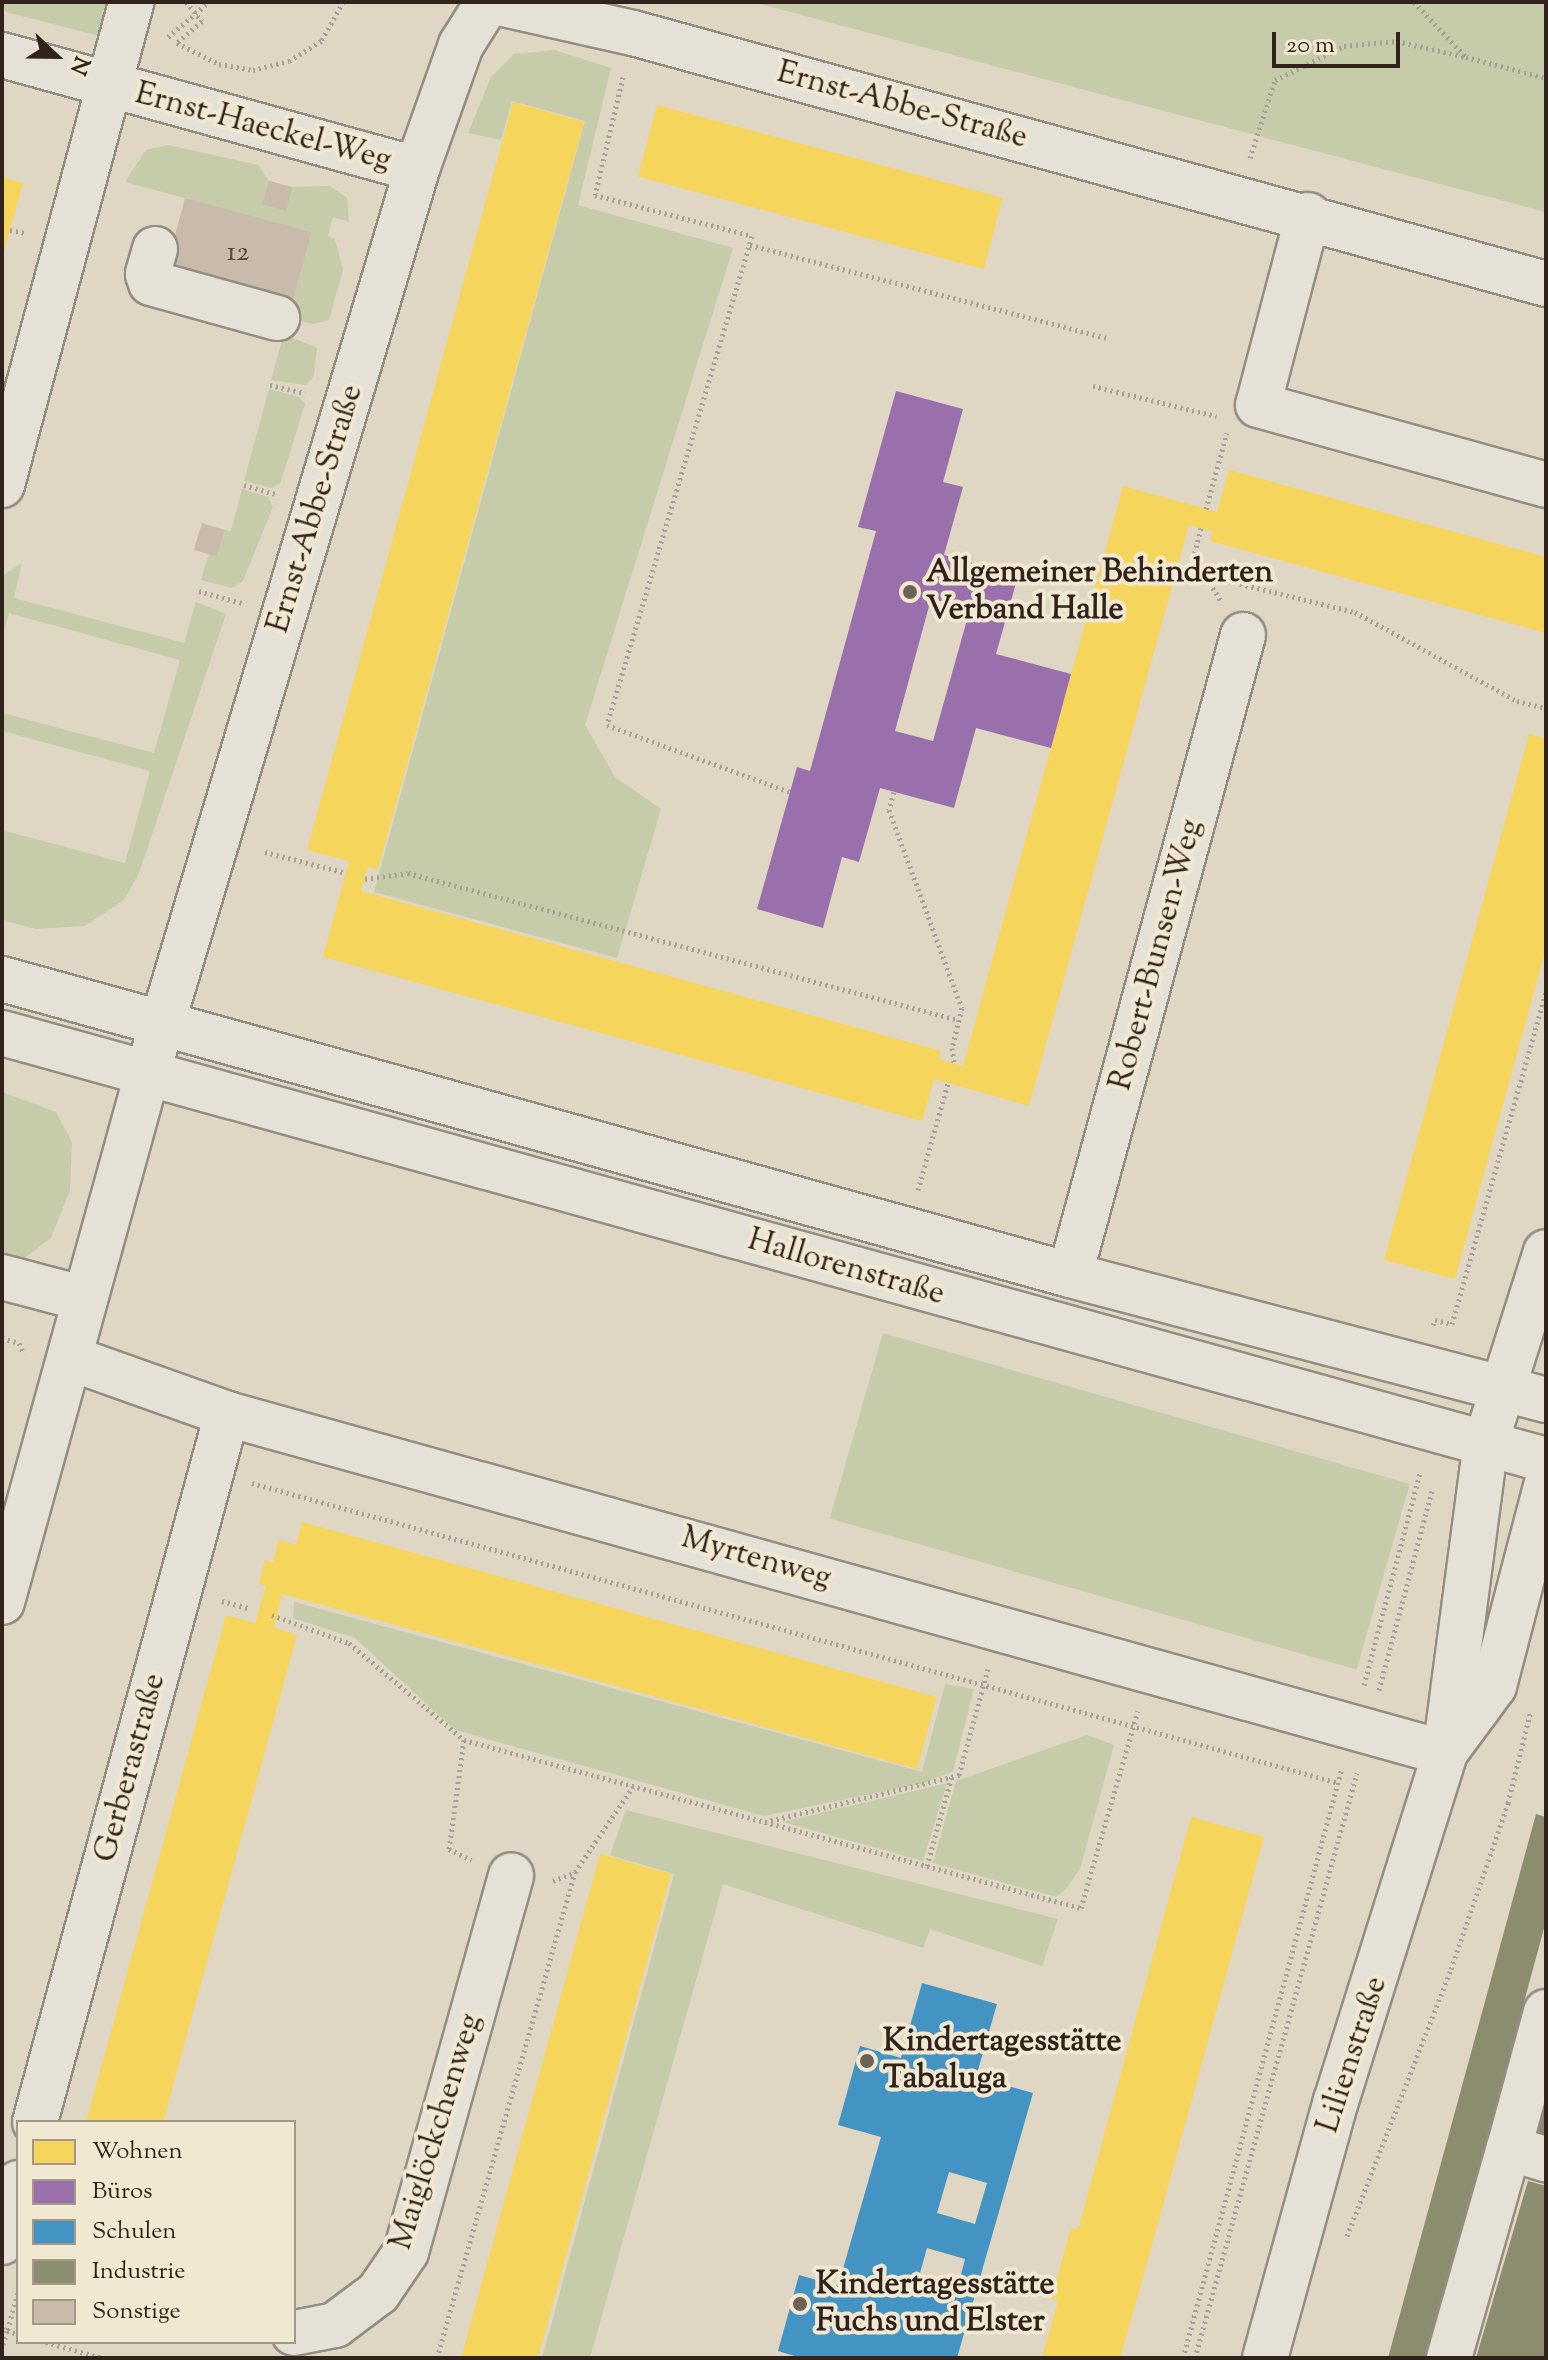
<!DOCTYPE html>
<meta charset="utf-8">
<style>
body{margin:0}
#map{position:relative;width:1548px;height:2360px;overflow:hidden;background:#dfd7c3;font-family:"Sorts Mill Goudy",serif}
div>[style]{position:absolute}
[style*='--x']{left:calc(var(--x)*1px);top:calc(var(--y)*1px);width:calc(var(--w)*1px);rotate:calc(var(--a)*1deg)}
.green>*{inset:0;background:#c6cba9;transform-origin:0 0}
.homes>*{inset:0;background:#f6d55c;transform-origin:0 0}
.offices>*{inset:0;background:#9970ab}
.schools>*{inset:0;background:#4393c3}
.industry>*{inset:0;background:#8c8c6e}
.building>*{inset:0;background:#c8bbab;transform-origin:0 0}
.path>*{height:5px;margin-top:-2.5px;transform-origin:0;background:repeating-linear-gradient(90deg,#a5a199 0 2px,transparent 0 6px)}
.roads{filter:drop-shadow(2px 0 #948d82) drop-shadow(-2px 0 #948d82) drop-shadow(0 2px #948d82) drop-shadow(0 -2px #948d82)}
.minor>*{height:44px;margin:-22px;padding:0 22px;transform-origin:22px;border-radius:22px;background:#e6e1d7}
.dots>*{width:22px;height:22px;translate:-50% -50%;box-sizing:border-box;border:4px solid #f1e8d1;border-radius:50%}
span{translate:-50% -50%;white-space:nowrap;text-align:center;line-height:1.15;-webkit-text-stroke:8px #f1e8d1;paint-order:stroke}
.number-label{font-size:28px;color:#574840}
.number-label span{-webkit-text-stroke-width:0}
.street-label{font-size:32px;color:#31221c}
.poi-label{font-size:32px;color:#31221c;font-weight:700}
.left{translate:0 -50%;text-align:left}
.frame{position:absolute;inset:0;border:4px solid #31221c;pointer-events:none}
.legend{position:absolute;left:16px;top:2120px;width:280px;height:224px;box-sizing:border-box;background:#f1e8d1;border:2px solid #a49989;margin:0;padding:10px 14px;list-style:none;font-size:24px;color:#31221c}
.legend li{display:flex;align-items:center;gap:16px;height:40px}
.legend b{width:40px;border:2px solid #a49989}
.north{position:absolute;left:16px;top:16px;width:80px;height:80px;-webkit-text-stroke:6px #f1e8d1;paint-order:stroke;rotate:112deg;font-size:22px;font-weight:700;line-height:32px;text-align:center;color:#31221c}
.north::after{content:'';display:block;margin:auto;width:28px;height:36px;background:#31221c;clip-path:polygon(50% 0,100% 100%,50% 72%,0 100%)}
.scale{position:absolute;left:1272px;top:32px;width:128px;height:36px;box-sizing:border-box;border:4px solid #31221c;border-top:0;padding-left:10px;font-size:24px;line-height:28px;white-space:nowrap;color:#31221c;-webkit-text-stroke:6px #f1e8d1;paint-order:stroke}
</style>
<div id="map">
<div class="green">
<div style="clip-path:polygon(2px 2px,117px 2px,102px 34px,96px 35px,6px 12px)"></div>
<div style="clip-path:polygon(753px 2px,1546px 2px,1546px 212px)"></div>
<div style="clip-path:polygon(555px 50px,611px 68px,578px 205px,733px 248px,585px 725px,615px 777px,661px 809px,617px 958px,374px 892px,585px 121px,512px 101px,501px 140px,468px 133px,491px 77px,514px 54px)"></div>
<div style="clip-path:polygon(168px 145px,258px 165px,269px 181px,292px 187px,330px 186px,347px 198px,349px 222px,333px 217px,328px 236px,335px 239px,343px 270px,329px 320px,313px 324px,289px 318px,311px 232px,125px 182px,146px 150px)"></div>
<div style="clip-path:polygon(284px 334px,317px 348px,314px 376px,306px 385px,271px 380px)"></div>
<div style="clip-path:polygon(269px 389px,299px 397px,305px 404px,280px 484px,271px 488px,244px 481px)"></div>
<div style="clip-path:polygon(242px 489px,268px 497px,273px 507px,243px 581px,232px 588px,201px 580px,209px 554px,217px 556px,225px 530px,231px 531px)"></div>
<div style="clip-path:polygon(22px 563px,14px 598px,184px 643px,196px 602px,226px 614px,139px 873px,124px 900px,85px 926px,36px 929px,2px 920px,2px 830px,125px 863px,150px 771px,2px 731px,2px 713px,154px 753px,180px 660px,9px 613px,2px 638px,2px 576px)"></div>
<div style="clip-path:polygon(2px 1092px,56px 1112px,72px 1142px,70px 1190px,51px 1238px,23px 1259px,2px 1257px)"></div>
<div style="left:883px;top:1333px;width:548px;height:193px;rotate:16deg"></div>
<div style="clip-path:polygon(294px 1602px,922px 1772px,945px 1684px,974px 1689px,953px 1771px,924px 1783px,764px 1816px,455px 1730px,355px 1638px,293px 1618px)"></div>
<div style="clip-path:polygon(1087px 1735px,1114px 1745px,1080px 1869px,1067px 1888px,1056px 1897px,933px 1863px,956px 1781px)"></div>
<div style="clip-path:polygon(947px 1783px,923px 1861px,783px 1822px)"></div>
<div style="clip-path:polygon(626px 1810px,1058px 1919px,1042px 1966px,930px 1929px,923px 1948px,723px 1884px,590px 2358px,542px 2358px,674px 1874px,610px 1855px)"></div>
</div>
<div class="homes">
<div style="clip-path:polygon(513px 102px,584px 122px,378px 869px,368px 867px,361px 891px,941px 1051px,939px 1059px,963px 1066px,1123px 486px,1217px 512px,1229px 470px,1546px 557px,1546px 633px,1210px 541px,1213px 532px,1189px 525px,1029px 1106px,934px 1079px,922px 1121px,323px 957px,349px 861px,307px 850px)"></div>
<div style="left:657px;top:105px;width:358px;height:74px;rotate:15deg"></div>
<div style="clip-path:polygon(2px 177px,23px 183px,3px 255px,2px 255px)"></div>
<div style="clip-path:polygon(1529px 734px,1546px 739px,1546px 948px,1455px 1279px,1384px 1260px)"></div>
<div style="clip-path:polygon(302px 1522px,937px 1697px,917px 1769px,282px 1594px,274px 1628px,297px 1635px,163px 2122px,86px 2122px,226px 1615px,255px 1623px,266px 1586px,259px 1584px,265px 1560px,273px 1563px,278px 1540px,296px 1545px)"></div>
<div style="clip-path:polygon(1191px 1817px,1264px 1837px,1149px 2256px,1120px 2358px,1042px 2358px,1058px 2301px,1052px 2299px,1054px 2289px,1071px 2228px,1078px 2230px)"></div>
<div style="clip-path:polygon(600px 1854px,671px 1874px,587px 2180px,538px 2358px,461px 2358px)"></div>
</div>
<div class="offices">
<div style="clip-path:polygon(evenodd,896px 391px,963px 409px,943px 482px,963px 487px,944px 555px,1018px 576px,996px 654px,1071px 674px,1051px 748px,976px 728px,954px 808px,880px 788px,859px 862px,842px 857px,823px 928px,757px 909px,797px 767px,810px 771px,876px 531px,858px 527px,896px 391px,931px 599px,970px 609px,933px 741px,895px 731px,931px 599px)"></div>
</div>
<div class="schools">
<div style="clip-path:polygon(evenodd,922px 1983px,997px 2004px,976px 2077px,1033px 2093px,957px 2358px,801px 2358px,778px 2351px,799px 2275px,838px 2286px,881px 2137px,838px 2125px,860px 2046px,901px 2058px,922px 1983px,949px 2172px,987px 2183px,975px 2224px,937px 2213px,949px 2172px,922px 1983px,927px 2248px,965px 2259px,954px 2302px,915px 2291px,927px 2248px)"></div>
</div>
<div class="industry">
<div style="clip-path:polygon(1536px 1814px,1546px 1817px,1546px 1921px,1427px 2358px,1388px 2358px)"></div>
<div style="clip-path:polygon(1546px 2090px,1546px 2140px,1532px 2136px)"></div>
<div style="clip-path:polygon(1528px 2181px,1546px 2186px,1544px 2358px,1476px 2358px)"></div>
</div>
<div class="building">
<div style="left:269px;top:181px;width:24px;height:24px;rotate:15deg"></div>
<div style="left:185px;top:198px;width:131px;height:79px;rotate:15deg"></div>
<div style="left:202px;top:523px;width:24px;height:28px;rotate:17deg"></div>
</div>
<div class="path">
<div style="--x:186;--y:2;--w:25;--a:50"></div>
<div style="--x:202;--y:21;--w:33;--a:139"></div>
<div style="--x:177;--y:43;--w:47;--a:26.6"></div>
<div style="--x:219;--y:64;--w:35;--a:10"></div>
<div style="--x:253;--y:70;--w:37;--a:-14"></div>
<div style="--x:289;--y:61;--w:39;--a:-32"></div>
<div style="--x:322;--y:40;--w:43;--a:-61.1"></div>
<div style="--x:1414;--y:2;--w:76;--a:46.6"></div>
<div style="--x:1466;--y:57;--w:83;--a:14.7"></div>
<div style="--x:168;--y:37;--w:54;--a:-40.5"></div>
<div style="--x:623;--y:77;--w:121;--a:103.3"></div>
<div style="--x:595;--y:195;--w:162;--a:14.6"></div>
<div style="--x:752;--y:236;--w:510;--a:106.52"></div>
<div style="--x:607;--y:725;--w:195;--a:20.1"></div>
<div style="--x:1250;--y:158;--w:82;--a:-72.2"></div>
<div style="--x:1275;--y:80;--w:77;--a:-26.2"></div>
<div style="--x:1344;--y:46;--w:53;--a:-5.4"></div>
<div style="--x:1397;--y:41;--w:71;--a:13.1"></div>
<div style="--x:10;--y:230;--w:15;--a:11"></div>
<div style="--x:750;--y:245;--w:368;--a:14.6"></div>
<div style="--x:270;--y:385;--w:36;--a:13"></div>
<div style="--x:1093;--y:386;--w:127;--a:13.7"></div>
<div style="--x:244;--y:485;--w:33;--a:16"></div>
<div style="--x:1206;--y:509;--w:79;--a:-74.6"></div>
<div style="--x:1201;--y:528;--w:30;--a:104"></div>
<div style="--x:1194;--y:557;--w:52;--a:58.5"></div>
<div style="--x:1205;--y:575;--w:154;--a:13.9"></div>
<div style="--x:1355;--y:612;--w:185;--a:28.8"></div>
<div style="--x:1517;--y:701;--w:30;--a:14"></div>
<div style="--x:199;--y:591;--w:45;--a:15.6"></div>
<div style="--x:894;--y:792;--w:19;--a:106"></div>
<div style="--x:889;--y:810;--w:211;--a:69.8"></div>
<div style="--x:962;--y:1008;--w:41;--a:104"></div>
<div style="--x:952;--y:1048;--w:15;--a:82"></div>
<div style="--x:265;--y:852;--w:84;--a:14.5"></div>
<div style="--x:365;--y:879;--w:43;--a:-7.9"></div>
<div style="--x:408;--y:873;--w:569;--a:14.96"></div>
<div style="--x:918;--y:1190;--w:111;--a:-74.3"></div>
<div style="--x:1433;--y:1325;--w:5;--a:-68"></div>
<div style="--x:1435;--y:1320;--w:17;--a:13"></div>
<div style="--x:1452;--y:1324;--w:345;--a:-74.2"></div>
<div style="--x:2;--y:1338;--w:18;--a:16"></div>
<div style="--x:19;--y:1343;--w:12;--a:66"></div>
<div style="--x:252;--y:1483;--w:1128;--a:15.43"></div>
<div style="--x:222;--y:1601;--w:27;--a:15"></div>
<div style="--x:272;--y:1615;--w:82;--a:20"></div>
<div style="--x:349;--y:1643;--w:150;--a:40.1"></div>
<div style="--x:464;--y:1740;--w:639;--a:15.23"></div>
<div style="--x:1081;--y:1908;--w:205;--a:-73.9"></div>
<div style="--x:1364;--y:1685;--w:219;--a:-75.2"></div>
<div style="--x:1379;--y:1690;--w:206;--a:-75.1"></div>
<div style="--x:464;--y:1740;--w:110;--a:97.8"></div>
<div style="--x:449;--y:1849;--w:25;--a:26"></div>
<div style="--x:765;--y:1822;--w:200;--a:-13.6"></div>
<div style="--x:959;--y:1775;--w:110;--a:-74.7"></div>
<div style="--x:927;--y:1866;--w:93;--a:-74.5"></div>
<div style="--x:553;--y:1881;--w:24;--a:-22"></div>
<div style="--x:575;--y:1872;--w:103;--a:-55.7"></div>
<div style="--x:1347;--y:2236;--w:287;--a:-68.7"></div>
<div style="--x:1451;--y:1969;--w:176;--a:-71"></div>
<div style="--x:1508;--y:1803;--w:92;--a:-76.1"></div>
<div style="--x:18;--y:2293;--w:40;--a:106"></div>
<div style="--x:7;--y:2331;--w:11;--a:15"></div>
<div style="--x:2;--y:2329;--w:5;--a:22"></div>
<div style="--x:7;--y:2331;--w:18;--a:106"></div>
<div style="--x:46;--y:2342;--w:58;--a:15.9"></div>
<div style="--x:437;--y:2358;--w:505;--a:-74.15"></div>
<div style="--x:1183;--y:2358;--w:611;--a:-74.92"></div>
<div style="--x:1195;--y:2358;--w:607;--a:-74.52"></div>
</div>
<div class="roads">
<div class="minor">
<div style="--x:495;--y:2;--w:141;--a:12.7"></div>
<div style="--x:633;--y:33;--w:947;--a:15.37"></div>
<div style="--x:2;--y:55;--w:430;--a:15.4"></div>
<div style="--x:1308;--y:215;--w:196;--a:104.7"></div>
<div style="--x:1258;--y:405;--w:299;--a:15.5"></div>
<div style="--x:155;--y:249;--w:26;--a:106"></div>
<div style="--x:148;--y:274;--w:9;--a:72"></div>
<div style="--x:151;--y:283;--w:131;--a:15.5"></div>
<div style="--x:2;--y:485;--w:500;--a:-75"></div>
<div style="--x:2;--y:979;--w:1108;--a:15.49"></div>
<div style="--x:1070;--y:1275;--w:492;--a:14.7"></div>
<div style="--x:2;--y:1033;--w:1602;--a:15.46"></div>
<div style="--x:1070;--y:1275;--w:663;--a:-74.87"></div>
<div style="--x:2;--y:1277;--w:86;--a:14.8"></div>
<div style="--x:70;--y:1358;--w:167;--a:19.6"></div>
<div style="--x:227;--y:1414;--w:1264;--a:15.55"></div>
<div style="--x:2;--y:1602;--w:551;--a:-74.63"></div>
<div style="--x:148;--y:1071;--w:941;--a:-73.39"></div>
<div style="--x:417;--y:169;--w:132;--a:-70.5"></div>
<div style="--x:461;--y:45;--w:51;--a:-57.9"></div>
<div style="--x:1449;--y:1747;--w:76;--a:-53.6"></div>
<div style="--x:1494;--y:1686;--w:207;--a:-75.4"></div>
<div style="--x:35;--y:2122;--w:734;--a:-74.83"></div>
<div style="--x:1509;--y:2148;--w:141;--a:-74.8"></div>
<div style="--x:2;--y:2242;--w:61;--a:-74.8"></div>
<div style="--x:294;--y:2333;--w:42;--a:-11"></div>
<div style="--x:335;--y:2325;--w:54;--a:-36.7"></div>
<div style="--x:378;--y:2293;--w:50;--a:-55.7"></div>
<div style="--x:406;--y:2252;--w:391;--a:-74.4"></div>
<div style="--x:1265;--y:2358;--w:267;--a:-74.6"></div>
<div style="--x:1336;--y:2101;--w:365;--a:-72.6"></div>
<div style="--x:1445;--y:1753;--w:314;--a:-82.5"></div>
<div style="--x:1486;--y:1442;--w:199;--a:-72.5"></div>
<div style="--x:1449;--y:2358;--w:218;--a:-74.1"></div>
<div style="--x:1509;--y:2148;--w:39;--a:17"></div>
</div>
</div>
<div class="dots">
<div style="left:910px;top:592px;background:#6e6156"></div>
<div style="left:867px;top:2061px;background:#6e6156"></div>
<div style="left:800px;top:2304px;background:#6e6156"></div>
</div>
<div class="number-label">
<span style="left:238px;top:253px">12</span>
</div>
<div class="street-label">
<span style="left:902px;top:106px;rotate:15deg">Ernst-Abbe-Straße</span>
<span style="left:263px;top:128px;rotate:15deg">Ernst-Haeckel-Weg</span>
<span style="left:316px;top:509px;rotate:-73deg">Ernst-Abbe-Straße</span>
<span style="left:1157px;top:955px;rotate:-75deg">Robert-Bunsen-Weg</span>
<span style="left:846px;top:1268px;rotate:16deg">Hallorenstraße</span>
<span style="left:756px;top:1559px;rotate:16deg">Myrtenweg</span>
<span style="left:131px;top:1768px;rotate:-75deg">Gerberastraße</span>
<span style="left:1353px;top:2055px;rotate:-72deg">Lilienstraße</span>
<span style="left:437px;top:2132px;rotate:-73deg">Maiglöckchenweg</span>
</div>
<div class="poi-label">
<span class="left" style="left:926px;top:592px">Allgemeiner Behinderten<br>Verband Halle</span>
<span class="left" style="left:883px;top:2061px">Kindertagesstätte<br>Tabaluga</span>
<span class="left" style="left:816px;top:2304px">Kindertagesstätte<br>Fuchs und Elster</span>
</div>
<div class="frame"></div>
<ul class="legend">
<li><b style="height:22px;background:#f6d55c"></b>Wohnen</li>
<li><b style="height:22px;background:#9970ab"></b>Büros</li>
<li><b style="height:22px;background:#4393c3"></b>Schulen</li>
<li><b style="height:22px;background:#8c8c6e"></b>Industrie</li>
<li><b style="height:22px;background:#c8bbab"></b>Sonstige</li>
</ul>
<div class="north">N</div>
<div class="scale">20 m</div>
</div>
